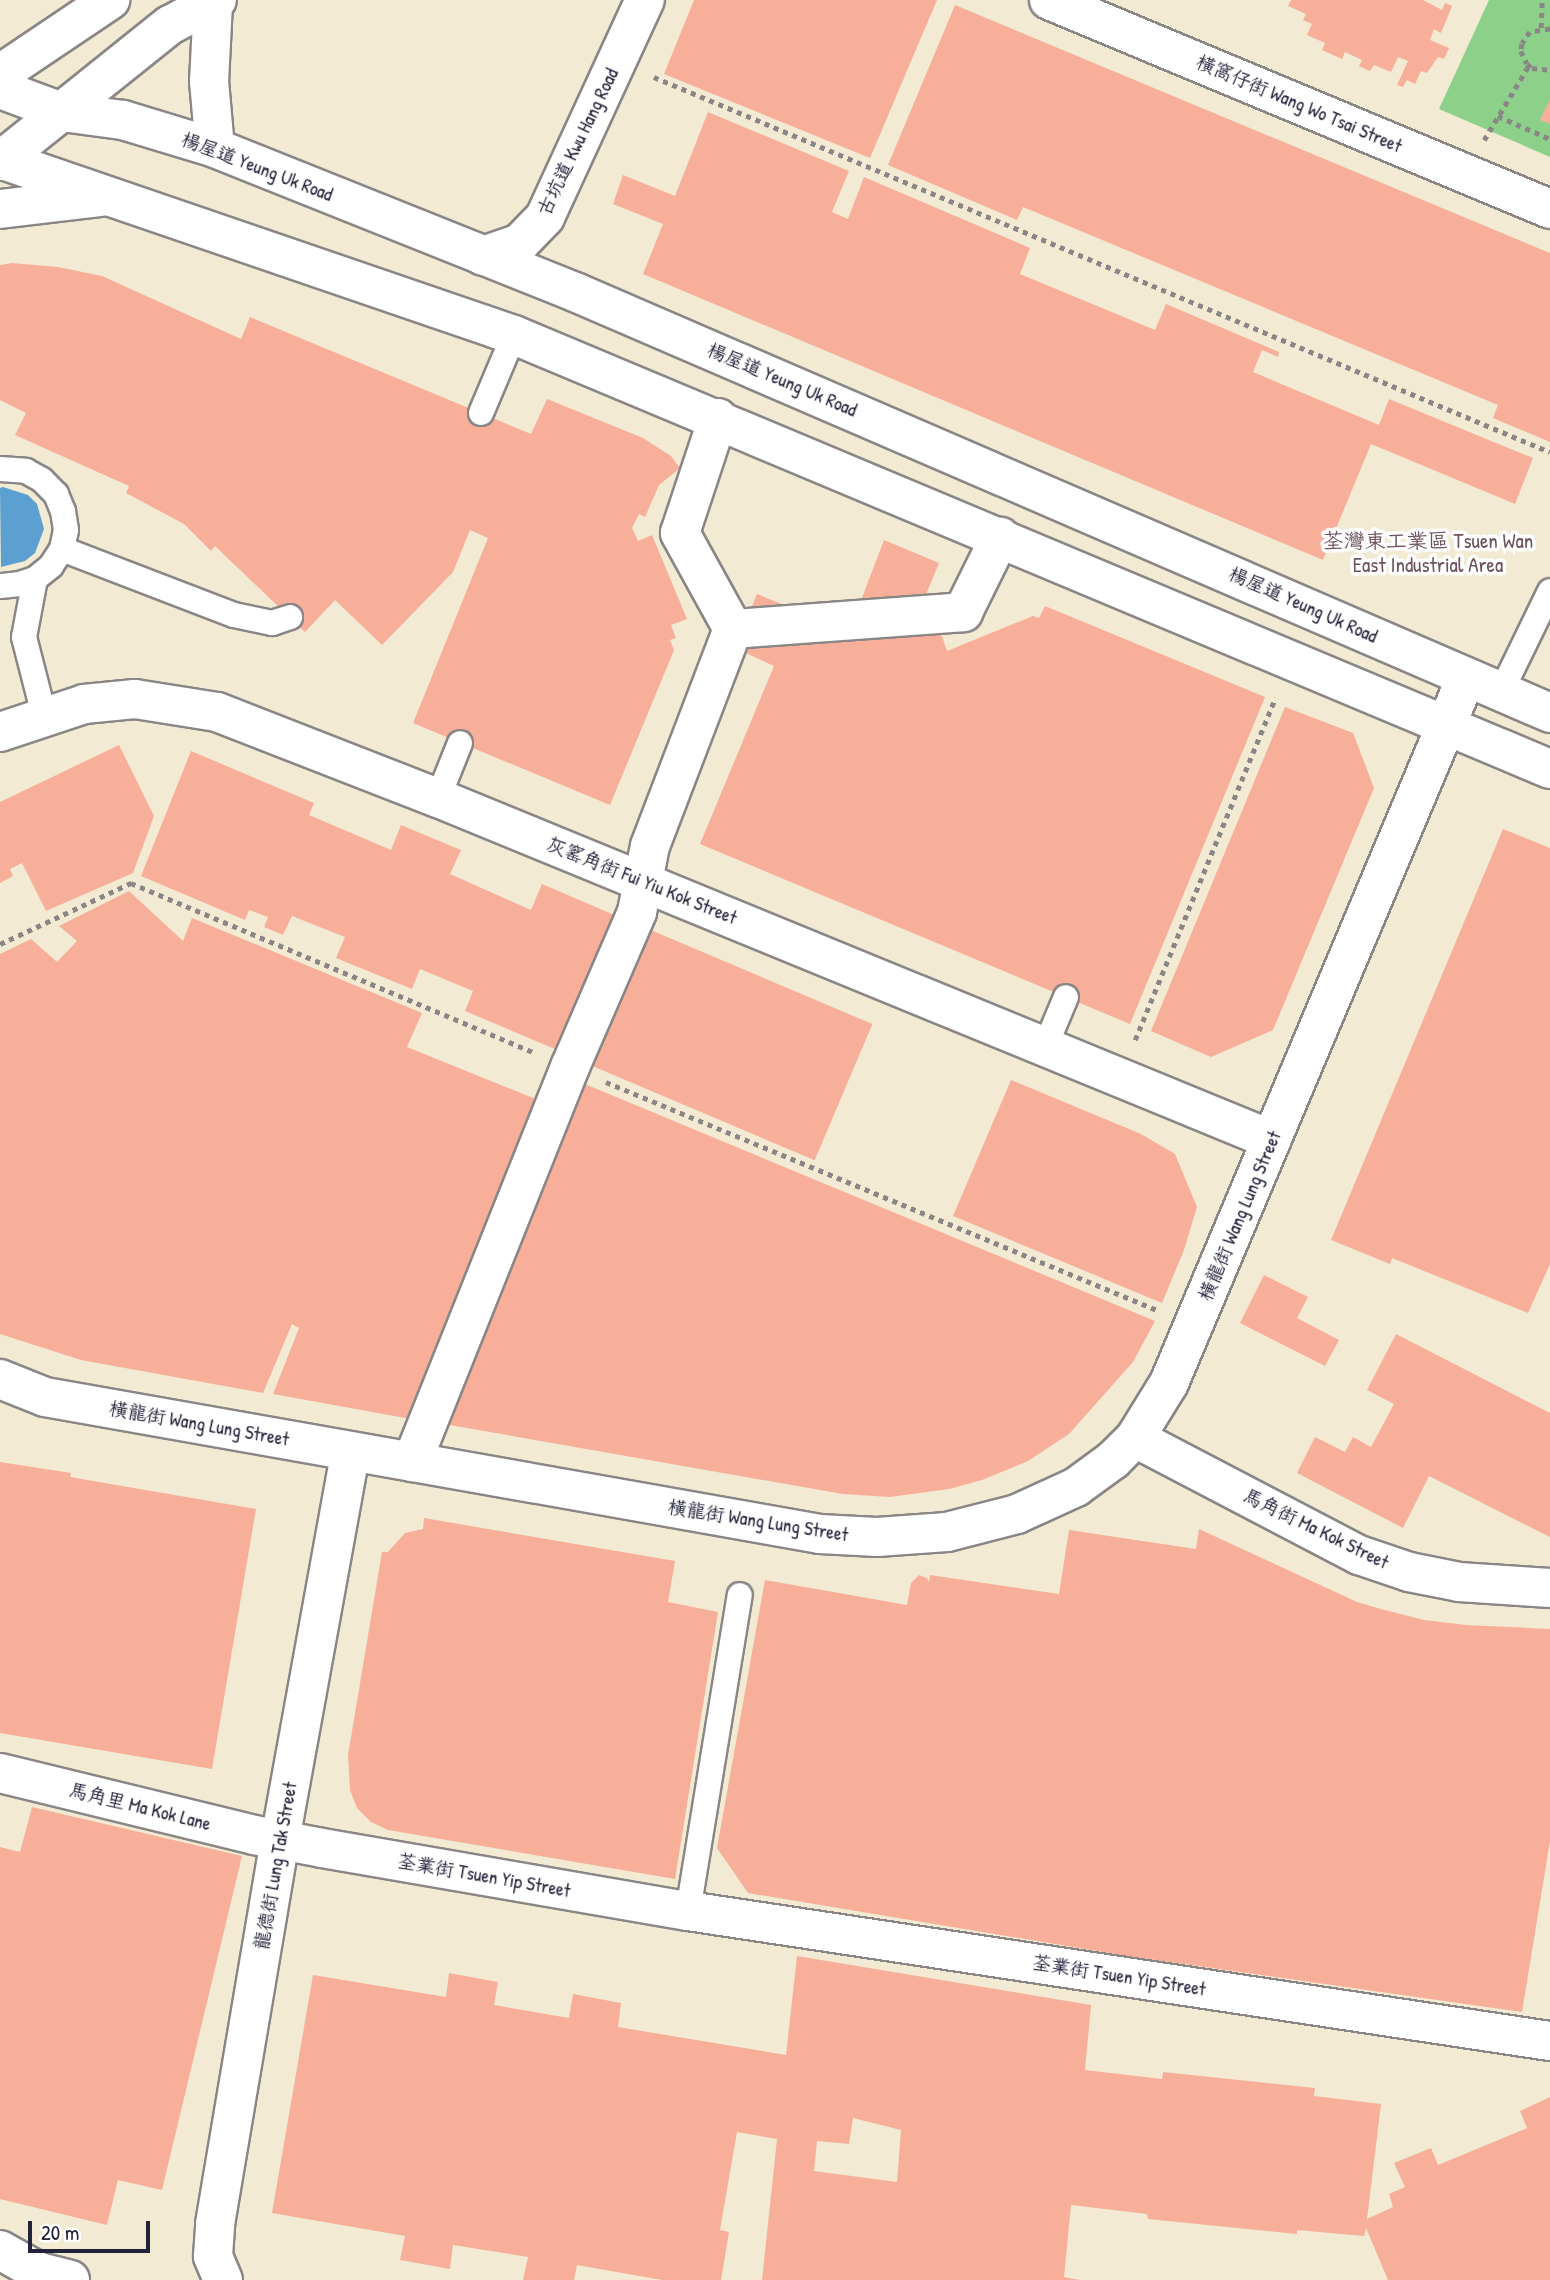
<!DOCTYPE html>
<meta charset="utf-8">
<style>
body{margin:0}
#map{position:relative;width:1550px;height:2280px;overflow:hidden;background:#f2ead2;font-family:"Patrick Hand","LXGW WenKai TC",sans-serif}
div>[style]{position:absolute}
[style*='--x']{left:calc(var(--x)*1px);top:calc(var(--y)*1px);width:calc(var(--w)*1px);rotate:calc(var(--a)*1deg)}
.green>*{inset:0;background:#8cd089}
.water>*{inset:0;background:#5ba0d0}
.building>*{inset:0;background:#f7af9a;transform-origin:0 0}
.path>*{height:4.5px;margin-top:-2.25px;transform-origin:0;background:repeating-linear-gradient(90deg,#8a8686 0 5px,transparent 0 10px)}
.roads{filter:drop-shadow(2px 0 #8a8686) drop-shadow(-2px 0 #8a8686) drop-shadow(0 2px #8a8686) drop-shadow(0 -2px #8a8686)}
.lane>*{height:24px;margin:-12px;padding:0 12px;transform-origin:12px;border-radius:12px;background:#fff}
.street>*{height:38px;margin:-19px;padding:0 19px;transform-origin:19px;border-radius:19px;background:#fff}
.secondary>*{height:38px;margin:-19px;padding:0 19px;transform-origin:19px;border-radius:19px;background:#fff}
span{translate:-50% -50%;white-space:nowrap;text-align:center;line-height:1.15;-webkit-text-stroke:7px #fff;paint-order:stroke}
.street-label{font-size:19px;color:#22223b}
.neighbourhood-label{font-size:21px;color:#6d535c}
.scale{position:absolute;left:28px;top:2221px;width:122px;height:32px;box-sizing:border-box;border:4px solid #22223b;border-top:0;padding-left:9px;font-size:21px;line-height:24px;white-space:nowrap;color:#22223b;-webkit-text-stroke:5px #fff;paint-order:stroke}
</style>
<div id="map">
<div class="green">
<div style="clip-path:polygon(1489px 0,1550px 0,1550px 157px,1439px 109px)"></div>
</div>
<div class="water">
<div style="clip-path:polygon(3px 487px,28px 495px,37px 504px,44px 529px,35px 553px,25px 561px,1px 567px,0 488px)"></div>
</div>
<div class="building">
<div style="clip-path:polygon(694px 0,937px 0,870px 158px,664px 74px)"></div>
<div style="clip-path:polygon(1291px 0,1423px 0,1442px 10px,1445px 3px,1452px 6px,1441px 33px,1434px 29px,1430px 40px,1449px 48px,1444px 59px,1438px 57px,1427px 73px,1421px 71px,1415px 84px,1407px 80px,1403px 87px,1397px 85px,1408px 61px,1398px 57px,1391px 72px,1374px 65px,1370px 71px,1359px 66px,1362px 60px,1345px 52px,1342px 59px,1322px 50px,1325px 43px,1307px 35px,1312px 24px,1303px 20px,1306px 14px,1288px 6px)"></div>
<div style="clip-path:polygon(955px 5px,1550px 253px,1550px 442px,1493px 418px,1498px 405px,1023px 207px,1017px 220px,888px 165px)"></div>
<div style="clip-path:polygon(1550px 99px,1550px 124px,1540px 120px)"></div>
<div style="clip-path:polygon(708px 112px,849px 171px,832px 212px,848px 219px,864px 177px,1030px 248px,1020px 274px,1155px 330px,1166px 304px,1279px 352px,1278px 357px,1262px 350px,1253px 372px,1379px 425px,1389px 399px,1533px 458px,1515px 504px,1371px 444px,1323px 560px,643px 274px,663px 224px,613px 204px,623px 175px,675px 196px)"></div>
<div style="clip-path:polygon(12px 263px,58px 267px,102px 276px,241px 339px,250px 317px,531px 434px,547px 399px,643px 438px,671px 456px,680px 468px,659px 485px,645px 517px,639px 514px,632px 528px,638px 541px,652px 535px,687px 619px,671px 625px,676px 638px,670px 640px,674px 650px,610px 805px,413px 723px,488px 538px,470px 530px,453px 572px,382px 645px,335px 600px,305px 632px,215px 546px,211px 551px,184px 524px,126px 493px,129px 486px,15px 435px,26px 413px,0 400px,0 265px)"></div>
<div style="clip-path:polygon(884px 540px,939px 563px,920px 609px,940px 631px,947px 651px,1033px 616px,1039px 618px,1045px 606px,1265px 697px,1130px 1024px,700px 844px,774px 666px,735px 648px,757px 594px,840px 628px,852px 624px)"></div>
<div style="clip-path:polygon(1285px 707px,1353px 733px,1374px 788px,1273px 1030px,1211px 1057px,1151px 1031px)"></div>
<div style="clip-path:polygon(119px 745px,154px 816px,133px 873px,46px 911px,22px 863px,10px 869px,13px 876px,0 883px,0 802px)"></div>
<div style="clip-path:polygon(191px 751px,314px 803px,309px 815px,391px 850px,401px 825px,461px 850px,450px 874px,531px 910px,542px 884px,619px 917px,562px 1052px,465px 1011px,473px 991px,420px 969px,412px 989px,336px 958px,345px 937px,292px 916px,283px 935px,264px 927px,268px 917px,249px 910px,245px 920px,141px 876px)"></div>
<div style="clip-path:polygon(1503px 829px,1550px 848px,1550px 1264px,1528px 1313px,1392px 1258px,1390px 1264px,1331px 1240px)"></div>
<div style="clip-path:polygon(129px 891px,183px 941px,192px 918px,422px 1013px,407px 1047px,543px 1102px,411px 1419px,273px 1394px,299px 1328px,292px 1324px,263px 1393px,81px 1360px,0 1334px,0 954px,31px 939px,57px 962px,77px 941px,59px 926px)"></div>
<div style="left:646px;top:928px;width:246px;height:148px;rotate:23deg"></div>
<div style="clip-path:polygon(1011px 1080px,1141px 1134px,1175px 1154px,1197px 1207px,1184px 1250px,1162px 1303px,953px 1216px)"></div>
<div style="clip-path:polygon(580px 1082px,1155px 1321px,1133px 1362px,1069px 1434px,1028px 1461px,982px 1480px,949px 1489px,890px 1497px,843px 1494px,438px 1423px)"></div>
<div style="clip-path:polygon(1264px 1275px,1308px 1297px,1297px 1318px,1339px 1340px,1325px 1366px,1240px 1323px)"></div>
<div style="clip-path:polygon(1396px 1334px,1550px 1413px,1550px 1537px,1429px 1476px,1403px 1528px,1297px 1473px,1315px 1437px,1345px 1452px,1353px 1437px,1371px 1447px,1394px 1404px,1367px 1390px)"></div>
<div style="clip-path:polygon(0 1462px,71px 1473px,70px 1477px,256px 1509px,212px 1769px,0 1733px)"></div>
<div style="clip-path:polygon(424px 1518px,675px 1561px,668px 1602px,718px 1612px,675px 1879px,388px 1830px,371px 1822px,357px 1808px,350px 1790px,348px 1755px,382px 1552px,388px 1552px,405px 1533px,423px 1529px)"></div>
<div style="clip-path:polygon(1199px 1529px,1357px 1602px,1381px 1609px,1424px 1620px,1466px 1625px,1550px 1629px,1550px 1841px,1522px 2012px,1127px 1956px,748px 1893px,717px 1848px,765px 1580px,907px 1605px,911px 1583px,919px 1575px,927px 1578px,929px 1582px,930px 1575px,1059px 1594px,1069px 1530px,1196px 1549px)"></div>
<div style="clip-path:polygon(32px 1807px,242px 1856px,162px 2190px,118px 2180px,107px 2225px,0 2199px,0 1847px,20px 1852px)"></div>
<div style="clip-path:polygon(evenodd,797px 1956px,1091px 2005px,1085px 2070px,1162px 2079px,1163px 2072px,1315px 2088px,1314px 2096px,1381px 2104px,1367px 2219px,1393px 2207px,1389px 2194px,1405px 2187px,1394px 2163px,1431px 2148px,1438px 2165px,1527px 2128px,1520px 2111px,1550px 2097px,1550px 2280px,1388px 2280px,1366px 2228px,1364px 2236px,1297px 2230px,1297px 2234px,1148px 2219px,1147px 2214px,1071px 2205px,1064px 2277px,1080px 2280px,762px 2280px,777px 2139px,737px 2132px,720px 2230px,729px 2232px,721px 2280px,662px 2280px,577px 2265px,574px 2280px,523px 2280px,528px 2257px,453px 2245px,450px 2269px,400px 2260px,405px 2236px,272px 2213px,313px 1975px,446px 1997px,449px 1973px,498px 1982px,494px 2005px,569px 2018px,573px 1994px,621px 2003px,618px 2027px,786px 2055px,797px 1956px,853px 2118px,901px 2130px,897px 2182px,814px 2171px,817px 2141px,849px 2144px,853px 2118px)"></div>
</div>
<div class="path">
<div style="--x:1541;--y:28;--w:28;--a:-88"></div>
<div style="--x:1550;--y:29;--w:20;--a:171"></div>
<div style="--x:1530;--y:32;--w:14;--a:124"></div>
<div style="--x:1522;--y:44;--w:7;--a:98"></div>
<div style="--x:1521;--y:51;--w:14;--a:65"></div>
<div style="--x:1527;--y:64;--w:6;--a:39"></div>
<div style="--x:1532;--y:68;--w:18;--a:6"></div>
<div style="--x:654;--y:77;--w:971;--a:22.71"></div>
<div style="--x:1498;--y:116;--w:57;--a:23.9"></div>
<div style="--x:1484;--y:140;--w:87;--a:-59"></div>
<div style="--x:0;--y:944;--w:145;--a:-25"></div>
<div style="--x:131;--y:883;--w:436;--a:22.8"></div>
<div style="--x:1135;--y:1040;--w:370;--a:-67.7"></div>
<div style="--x:606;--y:1082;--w:596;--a:22.48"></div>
</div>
<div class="roads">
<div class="lane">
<div style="--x:481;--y:413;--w:85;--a:-67.1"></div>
<div style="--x:0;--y:469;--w:26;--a:4"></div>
<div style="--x:26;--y:471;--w:18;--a:29"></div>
<div style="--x:42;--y:480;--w:20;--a:45"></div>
<div style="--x:56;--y:494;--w:18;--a:68"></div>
<div style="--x:63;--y:511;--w:19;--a:81"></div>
<div style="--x:66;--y:530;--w:19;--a:102"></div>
<div style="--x:62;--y:549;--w:20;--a:123"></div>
<div style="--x:51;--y:566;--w:21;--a:141"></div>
<div style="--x:35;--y:579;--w:16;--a:162"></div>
<div style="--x:20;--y:584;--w:20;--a:174"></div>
<div style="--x:62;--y:549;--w:184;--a:21"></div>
<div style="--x:234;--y:615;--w:39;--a:12"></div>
<div style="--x:272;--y:623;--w:19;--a:-18"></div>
<div style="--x:35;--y:579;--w:59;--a:100.7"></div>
<div style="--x:24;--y:637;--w:81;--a:75.6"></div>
<div style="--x:1501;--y:692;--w:112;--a:-64.1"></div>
<div style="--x:438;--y:798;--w:59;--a:-68.2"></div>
<div style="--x:1045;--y:1047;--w:54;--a:-67.2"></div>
<div style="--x:688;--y:1911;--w:320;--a:-80.7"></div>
</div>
<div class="street">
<div style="--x:1049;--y:0;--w:543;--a:22.64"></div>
<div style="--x:483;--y:256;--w:39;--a:-19"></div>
<div style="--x:520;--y:243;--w:36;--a:-46"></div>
<div style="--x:545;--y:217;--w:239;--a:-65.3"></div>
<div style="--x:733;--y:629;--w:231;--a:-4.2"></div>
<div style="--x:963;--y:612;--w:84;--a:-63.7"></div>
<div style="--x:0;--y:732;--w:89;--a:-18.4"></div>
<div style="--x:84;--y:704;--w:51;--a:-5.6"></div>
<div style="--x:135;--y:699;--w:83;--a:9"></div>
<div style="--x:217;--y:712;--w:237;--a:21.3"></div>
<div style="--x:438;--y:798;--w:901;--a:22.3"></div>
<div style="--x:0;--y:1379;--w:48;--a:21.8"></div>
<div style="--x:45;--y:1397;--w:787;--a:10.02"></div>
<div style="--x:820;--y:1534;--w:57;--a:3"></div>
<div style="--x:877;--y:1537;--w:70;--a:-4.1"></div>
<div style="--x:947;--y:1532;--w:72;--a:-14.4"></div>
<div style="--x:1017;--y:1514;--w:65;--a:-24.6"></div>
<div style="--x:1076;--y:1487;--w:46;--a:-36.1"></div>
<div style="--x:1113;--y:1460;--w:31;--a:-45"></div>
<div style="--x:1135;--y:1438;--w:65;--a:-58.3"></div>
<div style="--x:1169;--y:1383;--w:765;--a:-67.16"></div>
<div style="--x:1135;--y:1438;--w:253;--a:27.6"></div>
<div style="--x:1359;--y:1555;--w:53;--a:18.8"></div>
<div style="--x:1409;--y:1572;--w:51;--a:11.3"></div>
<div style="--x:1459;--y:1582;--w:91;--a:3.8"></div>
<div style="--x:412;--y:1462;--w:425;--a:-68.2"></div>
<div style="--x:570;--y:1067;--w:169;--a:-66.6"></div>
<div style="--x:637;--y:912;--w:67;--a:-78.9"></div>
<div style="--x:650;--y:846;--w:232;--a:-69.1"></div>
<div style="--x:733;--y:629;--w:110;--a:-118.9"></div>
<div style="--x:680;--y:533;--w:121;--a:-71.7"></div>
<div style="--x:0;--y:1773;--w:261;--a:13.7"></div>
<div style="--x:254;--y:1835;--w:69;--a:10.8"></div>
<div style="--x:322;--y:1848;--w:371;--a:9.8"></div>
<div style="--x:688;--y:1911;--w:872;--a:8.58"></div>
<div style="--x:223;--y:2280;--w:26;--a:-113"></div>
<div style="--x:213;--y:2256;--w:32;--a:-86"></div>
<div style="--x:215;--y:2224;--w:389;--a:-80.4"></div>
<div style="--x:280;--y:1840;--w:395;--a:-79.7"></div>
</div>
<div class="secondary">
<div style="--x:213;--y:3;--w:78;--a:92.9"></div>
<div style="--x:209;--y:81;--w:67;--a:84.9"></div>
<div style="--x:0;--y:74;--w:133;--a:-33.9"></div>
<div style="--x:0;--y:89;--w:66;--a:20.4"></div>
<div style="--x:62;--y:112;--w:62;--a:7.5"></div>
<div style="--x:123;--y:120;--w:96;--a:16.9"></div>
<div style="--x:215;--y:148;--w:388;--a:21.8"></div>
<div style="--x:575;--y:292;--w:1062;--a:23.35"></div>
<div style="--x:0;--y:159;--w:543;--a:18.9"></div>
<div style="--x:514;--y:335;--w:1123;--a:22.73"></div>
<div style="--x:0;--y:161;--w:218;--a:-38.7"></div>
<div style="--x:170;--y:25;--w:53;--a:-28"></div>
<div style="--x:0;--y:209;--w:102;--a:-6.8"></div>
<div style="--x:0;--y:2250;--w:45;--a:29.4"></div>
<div style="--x:39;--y:2272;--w:32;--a:14"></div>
</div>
</div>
<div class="street-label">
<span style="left:1299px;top:104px;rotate:23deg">橫窩仔街 Wang Wo Tsai Street</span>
<span style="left:578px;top:142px;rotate:-64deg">古坑道 Kwu Hang Road</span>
<span style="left:257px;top:167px;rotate:21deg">楊屋道 Yeung Uk Road</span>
<span style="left:782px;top:380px;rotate:23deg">楊屋道 Yeung Uk Road</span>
<span style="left:1303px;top:605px;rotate:24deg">楊屋道 Yeung Uk Road</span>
<span style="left:642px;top:881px;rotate:22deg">灰窰角街 Fui Yiu Kok Street</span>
<span style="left:1240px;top:1216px;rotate:-67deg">橫龍街 Wang Lung Street</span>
<span style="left:199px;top:1424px;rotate:10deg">橫龍街 Wang Lung Street</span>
<span style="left:758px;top:1521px;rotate:9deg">橫龍街 Wang Lung Street</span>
<span style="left:1316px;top:1529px;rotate:26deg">馬角街 Ma Kok Street</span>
<span style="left:140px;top:1807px;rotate:14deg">馬角里 Ma Kok Lane</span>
<span style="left:276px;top:1866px;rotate:-80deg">龍德街 Lung Tak Street</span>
<span style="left:484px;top:1876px;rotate:10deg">荃業街 Tsuen Yip Street</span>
<span style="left:1119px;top:1976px;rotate:9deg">荃業街 Tsuen Yip Street</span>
</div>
<div class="neighbourhood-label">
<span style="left:1428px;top:553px">荃灣東工業區 Tsuen Wan<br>East Industrial Area</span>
</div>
<div class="scale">20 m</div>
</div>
